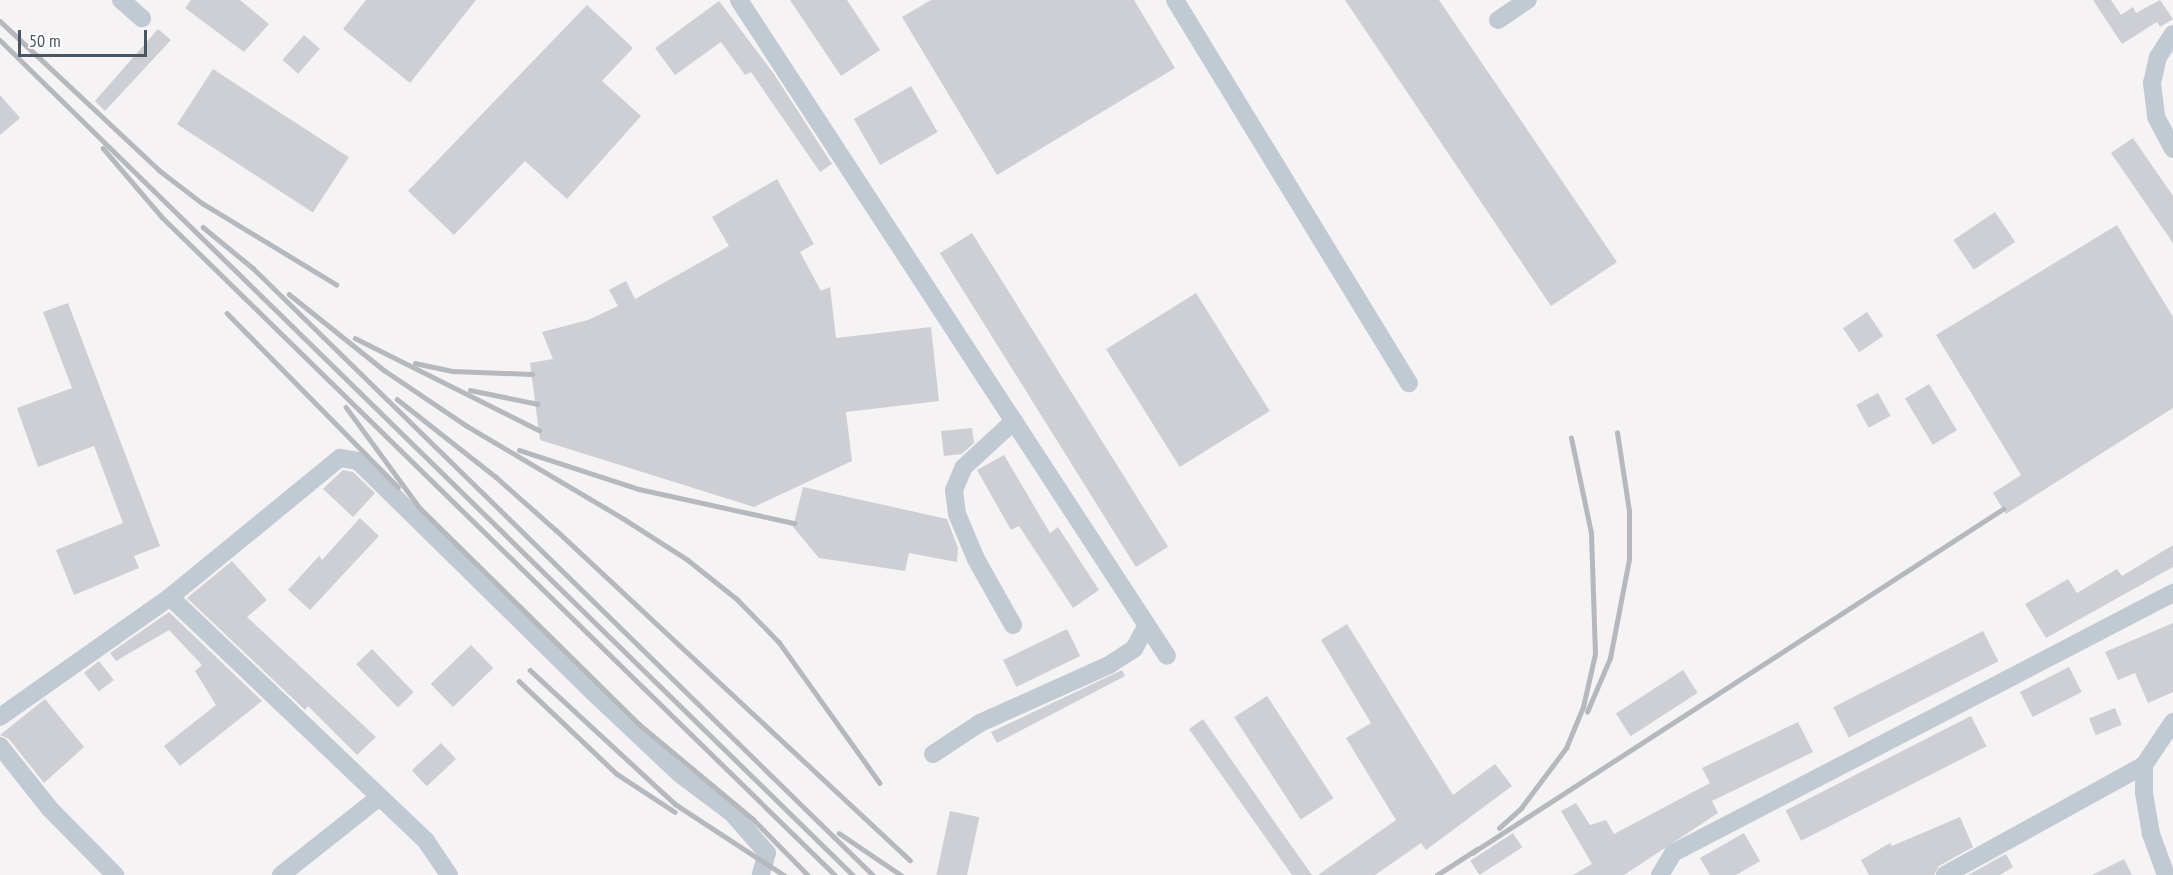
<!DOCTYPE html>
<style>
body{margin:0}
#map{position:relative;width:2173px;height:875px;overflow:hidden;background:#f5f3f3;font-family:"PT Sans Narrow",sans-serif}
div>[style]{position:absolute}
[style*='--x']{left:calc(var(--x)*1px);top:calc(var(--y)*1px);width:calc(var(--w)*1px);rotate:calc(var(--a)*1deg)}
.building>*{inset:0;background:#cdcfd5;transform-origin:0 0}
.minor>*{height:18px;margin:-9px;padding:0 9px;transform-origin:9px;border-radius:9px;background:#c1cad2}
.rail>*{height:4.5px;margin:-2.25px;padding:0 2.25px;transform-origin:2.25px;border-radius:2.25px;background:#b5b8bd}
span{translate:-50% -50%;white-space:nowrap;text-align:center;line-height:1.15;-webkit-text-stroke:6px #fff;paint-order:stroke}
.scale{position:absolute;left:18px;top:30px;width:129px;height:27px;box-sizing:border-box;border:3px solid #4a5661;border-top:0;padding-left:8px;font-size:18px;line-height:21px;white-space:nowrap;color:#4a5661;-webkit-text-stroke:4px #fff;paint-order:stroke}
</style>
<div id="map">
<div class="building">
<div style="clip-path:polygon(191px 0,240px 0,269px 24px,244px 52px,185px 8px)"></div>
<div style="clip-path:polygon(366px 0,476px 0,410px 83px,343px 29px)"></div>
<div style="clip-path:polygon(790px 0,847px 0,880px 50px,841px 76px)"></div>
<div style="clip-path:polygon(931px 0,1134px 0,1175px 68px,997px 175px,902px 17px)"></div>
<div style="clip-path:polygon(1345px 0,1439px 0,1617px 262px,1551px 306px)"></div>
<div style="clip-path:polygon(2093px 0,2111px 0,2121px 15px,2133px 7px,2136px 13px,2160px 0,2173px 19px,2160px 27px,2157px 22px,2122px 44px)"></div>
<div style="clip-path:polygon(719px 1px,774px 74px,832px 164px,820px 172px,751px 72px,745px 75px,721px 42px,675px 75px,655px 48px)"></div>
<div style="clip-path:polygon(587px 5px,633px 48px,602px 81px,641px 116px,567px 199px,525px 161px,454px 235px,408px 191px)"></div>
<div style="clip-path:polygon(158px 29px,171px 40px,105px 111px,95px 101px)"></div>
<div style="left:304px;top:35px;width:21px;height:33px;rotate:41deg"></div>
<div style="left:213px;top:69px;width:162px;height:66px;rotate:33deg"></div>
<div style="left:911px;top:86px;width:53px;height:66px;rotate:60deg"></div>
<div style="clip-path:polygon(0 95px,20px 118px,0 135px)"></div>
<div style="clip-path:polygon(2133px 138px,2173px 196px,2173px 243px,2111px 153px)"></div>
<div style="clip-path:polygon(777px 179px,814px 244px,800px 252px,821px 291px,830px 287px,836px 338px,931px 327px,939px 401px,846px 412px,852px 461px,754px 507px,540px 440px,530px 363px,553px 359px,542px 332px,588px 320px,618px 306px,609px 290px,626px 281px,635px 299px,729px 246px,712px 217px)"></div>
<div style="left:1995px;top:212px;width:36px;height:50px;rotate:56deg"></div>
<div style="clip-path:polygon(2117px 225px,2173px 317px,2173px 408px,2006px 514px,1993px 493px,2021px 475px,1936px 335px)"></div>
<div style="left:972px;top:233px;width:370px;height:38px;rotate:58deg"></div>
<div style="left:1196px;top:293px;width:139px;height:106px;rotate:58deg"></div>
<div style="clip-path:polygon(68px 303px,160px 546px,134px 556px,139px 568px,74px 595px,56px 550px,123px 523px,94px 446px,38px 467px,17px 408px,72px 388px,43px 312px)"></div>
<div style="left:1867px;top:312px;width:29px;height:29px;rotate:56deg"></div>
<div style="left:1929px;top:384px;width:54px;height:28px;rotate:59deg"></div>
<div style="left:1878px;top:393px;width:26px;height:25px;rotate:61deg"></div>
<div style="clip-path:polygon(972px 428px,974px 443px,962px 454px,944px 456px,941px 431px)"></div>
<div style="clip-path:polygon(1004px 455px,1050px 533px,1058px 527px,1099px 590px,1073px 608px,1019px 526px,1011px 530px,977px 470px)"></div>
<div style="clip-path:polygon(343px 470px,353px 472px,375px 493px,353px 517px,323px 489px)"></div>
<div style="clip-path:polygon(803px 487px,947px 519px,958px 548px,957px 562px,909px 553px,905px 571px,819px 558px,793px 527px)"></div>
<div style="clip-path:polygon(360px 518px,379px 536px,310px 610px,288px 590px,319px 556px,322px 560px)"></div>
<div style="clip-path:polygon(2173px 545px,2173px 567px,2046px 638px,2025px 604px,2068px 579px,2077px 593px,2117px 569px,2122px 576px)"></div>
<div style="clip-path:polygon(232px 561px,267px 600px,247px 617px,376px 737px,357px 755px,308px 706px,305px 710px,187px 598px)"></div>
<div style="clip-path:polygon(169px 612px,262px 701px,180px 766px,164px 746px,216px 705px,195px 671px,202px 665px,169px 630px,116px 661px,110px 653px)"></div>
<div style="clip-path:polygon(2173px 623px,2173px 692px,2148px 703px,2135px 673px,2118px 680px,2105px 652px)"></div>
<div style="clip-path:polygon(1347px 624px,1453px 795px,1495px 764px,1512px 786px,1426px 850px,1421px 843px,1375px 875px,1318px 875px,1396px 820px,1346px 738px,1371px 723px,1321px 640px)"></div>
<div style="left:1067px;top:629px;width:30px;height:71px;rotate:64deg"></div>
<div style="left:1983px;top:631px;width:34px;height:168px;rotate:63deg"></div>
<div style="left:471px;top:645px;width:32px;height:56px;rotate:46deg"></div>
<div style="left:372px;top:649px;width:60px;height:22px;rotate:46deg"></div>
<div style="left:99px;top:661px;width:24px;height:19px;rotate:52deg"></div>
<div style="left:2069px;top:667px;width:28px;height:55px;rotate:63deg"></div>
<div style="clip-path:polygon(1122px 670px,1125px 676px,997px 743px,991px 732px)"></div>
<div style="left:1683px;top:670px;width:27px;height:80px;rotate:57deg"></div>
<div style="left:1267px;top:696px;width:122px;height:39px;rotate:57deg"></div>
<div style="clip-path:polygon(45px 699px,84px 747px,44px 783px,9px 739px,0 735px)"></div>
<div style="left:2115px;top:708px;width:18px;height:28px;rotate:68deg"></div>
<div style="left:1971px;top:716px;width:34px;height:208px;rotate:63deg"></div>
<div style="clip-path:polygon(1203px 719px,1278px 827px,1312px 875px,1292px 875px,1189px 729px)"></div>
<div style="clip-path:polygon(1798px 722px,1813px 752px,1712px 801px,1718px 813px,1624px 875px,1573px 875px,1592px 864px,1561px 811px,1576px 803px,1590px 825px,1606px 820px,1614px 834px,1710px 783px,1702px 768px)"></div>
<div style="left:441px;top:743px;width:22px;height:40px;rotate:47deg"></div>
<div style="left:950px;top:811px;width:30px;height:66px;rotate:12deg"></div>
<div style="clip-path:polygon(1960px 817px,1973px 847px,1939px 866px,1934px 875px,1869px 875px,1861px 860px,1890px 843px,1892px 846px)"></div>
<div style="left:1513px;top:833px;width:17px;height:51px;rotate:57deg"></div>
<div style="clip-path:polygon(1744px 833px,1760px 861px,1736px 875px,1710px 875px,1700px 858px)"></div>
<div style="clip-path:polygon(2006px 854px,2013px 867px,2000px 875px,1968px 875px)"></div>
<div style="clip-path:polygon(2124px 859px,2132px 875px,2092px 875px)"></div>
</div>
<div class="minor">
<div style="--x:121;--y:0;--w:28;--a:41"></div>
<div style="--x:739;--y:0;--w:783;--a:56.88"></div>
<div style="--x:1175;--y:0;--w:449;--a:58.6"></div>
<div style="--x:1498;--y:20;--w:36;--a:-34"></div>
<div style="--x:2173;--y:34;--w:27;--a:123"></div>
<div style="--x:2158;--y:57;--w:27;--a:103"></div>
<div style="--x:2152;--y:83;--w:34;--a:83"></div>
<div style="--x:2156;--y:117;--w:36;--a:62"></div>
<div style="--x:170;--y:597;--w:220;--a:-39.3"></div>
<div style="--x:340;--y:458;--w:18;--a:9"></div>
<div style="--x:358;--y:461;--w:331;--a:44.5"></div>
<div style="--x:594;--y:693;--w:118;--a:43.3"></div>
<div style="--x:680;--y:774;--w:65;--a:36.9"></div>
<div style="--x:732;--y:813;--w:53;--a:48.8"></div>
<div style="--x:767;--y:853;--w:22;--a:106"></div>
<div style="--x:1013;--y:625;--w:76;--a:-119.3"></div>
<div style="--x:976;--y:559;--w:49;--a:-112.9"></div>
<div style="--x:957;--y:514;--w:24;--a:-97"></div>
<div style="--x:954;--y:490;--w:25;--a:-67"></div>
<div style="--x:964;--y:467;--w:68;--a:-42.6"></div>
<div style="--x:0;--y:717;--w:208;--a:-35.2"></div>
<div style="--x:170;--y:597;--w:354;--a:43.6"></div>
<div style="--x:426;--y:841;--w:41;--a:55.9"></div>
<div style="--x:0;--y:746;--w:80;--a:51.6"></div>
<div style="--x:50;--y:809;--w:93;--a:45.4"></div>
<div style="--x:933;--y:754;--w:56;--a:-33.4"></div>
<div style="--x:980;--y:723;--w:141;--a:-24.2"></div>
<div style="--x:1109;--y:665;--w:30;--a:-33"></div>
<div style="--x:1134;--y:649;--w:27;--a:-62"></div>
<div style="--x:281;--y:875;--w:122;--a:-38.4"></div>
<div style="--x:1660;--y:875;--w:26;--a:-59"></div>
<div style="--x:1673;--y:853;--w:564;--a:-27.47"></div>
<div style="--x:1945;--y:875;--w:227;--a:-28.9"></div>
<div style="--x:2166;--y:875;--w:44;--a:-110.1"></div>
<div style="--x:2151;--y:834;--w:42;--a:-99.7"></div>
<div style="--x:2144;--y:793;--w:28;--a:-90"></div>
<div style="--x:2144;--y:765;--w:52;--a:-56"></div>
</div>
<div class="rail">
<div style="--x:0;--y:21;--w:218;--a:43.1"></div>
<div style="--x:159;--y:170;--w:54;--a:37.5"></div>
<div style="--x:202;--y:203;--w:157;--a:31.2"></div>
<div style="--x:0;--y:40;--w:1194;--a:44.39"></div>
<div style="--x:103;--y:148;--w:91;--a:49.5"></div>
<div style="--x:162;--y:217;--w:941;--a:44.35"></div>
<div style="--x:203;--y:227;--w:65;--a:39.4"></div>
<div style="--x:253;--y:268;--w:868;--a:44.39"></div>
<div style="--x:289;--y:294;--w:122;--a:38.7"></div>
<div style="--x:384;--y:370;--w:100;--a:34"></div>
<div style="--x:467;--y:426;--w:182;--a:30.6"></div>
<div style="--x:624;--y:519;--w:76;--a:32.6"></div>
<div style="--x:688;--y:560;--w:63;--a:38.5"></div>
<div style="--x:737;--y:599;--w:60;--a:45.7"></div>
<div style="--x:779;--y:642;--w:173;--a:54.4"></div>
<div style="--x:227;--y:313;--w:244;--a:45.5"></div>
<div style="--x:355;--y:338;--w:206;--a:26.6"></div>
<div style="--x:415;--y:363;--w:39;--a:12"></div>
<div style="--x:453;--y:371;--w:79;--a:2.2"></div>
<div style="--x:470;--y:390;--w:69;--a:11.6"></div>
<div style="--x:397;--y:399;--w:126;--a:38.2"></div>
<div style="--x:496;--y:477;--w:80;--a:41.5"></div>
<div style="--x:556;--y:530;--w:484;--a:43"></div>
<div style="--x:346;--y:407;--w:125;--a:53.8"></div>
<div style="--x:420;--y:508;--w:308;--a:44.6"></div>
<div style="--x:639;--y:724;--w:148;--a:39.8"></div>
<div style="--x:753;--y:819;--w:78;--a:45.5"></div>
<div style="--x:519;--y:450;--w:126;--a:18"></div>
<div style="--x:639;--y:489;--w:159;--a:12.4"></div>
<div style="--x:530;--y:670;--w:197;--a:42.7"></div>
<div style="--x:675;--y:804;--w:130;--a:33.1"></div>
<div style="--x:519;--y:681;--w:135;--a:43.5"></div>
<div style="--x:617;--y:774;--w:69;--a:33.2"></div>
<div style="--x:1587;--y:712;--w:59;--a:-66.9"></div>
<div style="--x:1610;--y:658;--w:101;--a:-79.1"></div>
<div style="--x:1629;--y:559;--w:48;--a:-90"></div>
<div style="--x:1629;--y:511;--w:79;--a:-98.7"></div>
<div style="--x:1499;--y:828;--w:30;--a:-42"></div>
<div style="--x:1521;--y:808;--w:75;--a:-53.1"></div>
<div style="--x:1566;--y:748;--w:44;--a:-67.5"></div>
<div style="--x:1583;--y:707;--w:54;--a:-77.2"></div>
<div style="--x:1595;--y:654;--w:121;--a:-91.9"></div>
<div style="--x:1591;--y:533;--w:97;--a:-101.9"></div>
<div style="--x:839;--y:833;--w:75;--a:34.1"></div>
<div style="--x:1472;--y:853;--w:633;--a:-32.94"></div>
<div style="--x:1437;--y:875;--w:48;--a:-33"></div>
</div>
<div class="scale">50 m</div>
</div>
